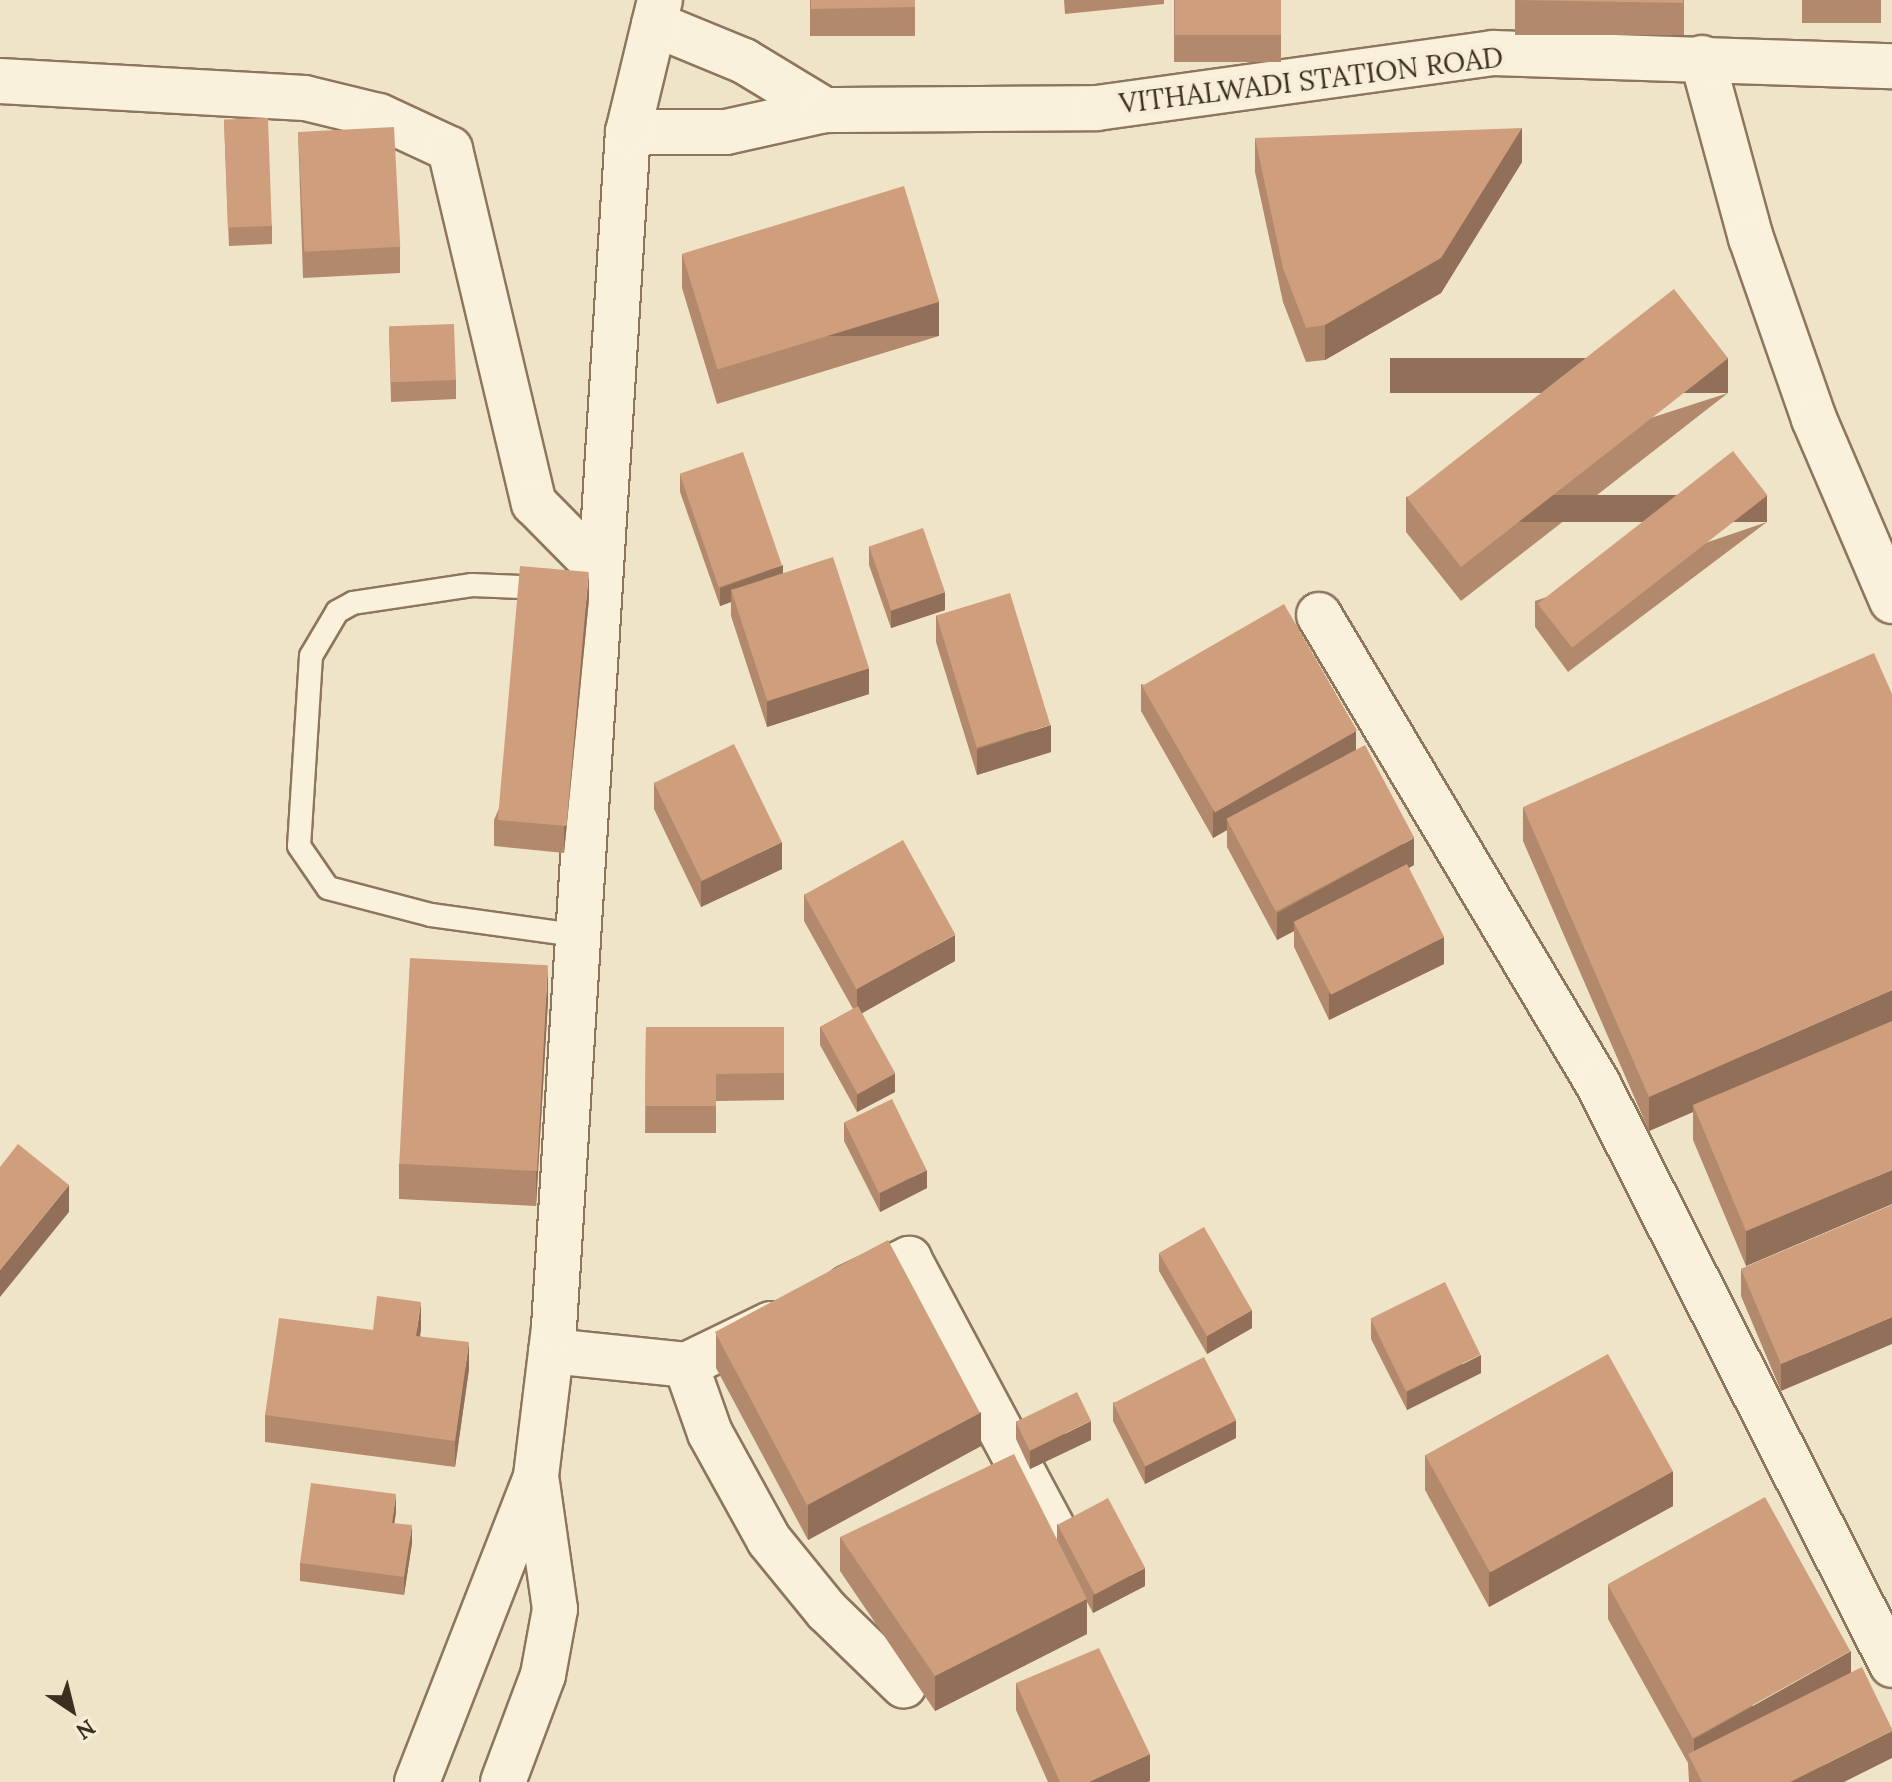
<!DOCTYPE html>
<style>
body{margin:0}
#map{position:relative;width:1892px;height:1782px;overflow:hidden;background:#f0e4c8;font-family:Lora,serif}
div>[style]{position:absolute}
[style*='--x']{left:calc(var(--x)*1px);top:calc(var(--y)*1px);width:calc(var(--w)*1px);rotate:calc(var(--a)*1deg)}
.roads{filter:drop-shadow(2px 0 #8d765c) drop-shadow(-2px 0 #8d765c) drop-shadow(0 2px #8d765c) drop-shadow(0 -2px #8d765c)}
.service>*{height:22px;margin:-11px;padding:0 11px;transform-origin:11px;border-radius:11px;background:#faf1dc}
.minor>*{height:44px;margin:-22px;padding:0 22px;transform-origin:22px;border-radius:22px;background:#faf1dc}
.tertiary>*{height:44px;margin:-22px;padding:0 22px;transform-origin:22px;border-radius:22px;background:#faf1dc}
.secondary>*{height:44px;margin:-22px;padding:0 22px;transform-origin:22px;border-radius:22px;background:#faf1dc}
.wall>*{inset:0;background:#b2896c;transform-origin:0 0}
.shaded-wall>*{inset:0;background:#916f58;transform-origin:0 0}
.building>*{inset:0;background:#cf9f7d;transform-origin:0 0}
span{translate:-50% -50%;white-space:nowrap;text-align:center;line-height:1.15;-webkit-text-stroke:8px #f7eed8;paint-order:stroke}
.street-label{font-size:28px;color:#3d2e20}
.north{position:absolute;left:32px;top:1670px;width:80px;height:80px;-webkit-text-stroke:6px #f7eed8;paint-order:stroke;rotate:145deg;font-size:22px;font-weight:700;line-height:32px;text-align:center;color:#3d2e20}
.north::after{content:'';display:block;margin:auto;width:28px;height:36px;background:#3d2e20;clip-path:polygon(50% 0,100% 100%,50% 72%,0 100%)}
</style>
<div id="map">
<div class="roads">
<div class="service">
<div style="--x:545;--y:588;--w:73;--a:-177.6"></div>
<div style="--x:472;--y:585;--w:120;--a:171.4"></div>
<div style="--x:353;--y:603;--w:18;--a:151"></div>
<div style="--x:337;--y:612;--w:51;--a:120.6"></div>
<div style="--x:311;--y:656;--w:190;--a:93.6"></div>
<div style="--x:299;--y:846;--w:51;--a:55.4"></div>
<div style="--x:328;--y:888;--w:106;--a:14.7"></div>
<div style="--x:431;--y:915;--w:146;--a:7.9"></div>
</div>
<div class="minor">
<div style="--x:1702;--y:58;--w:187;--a:74.8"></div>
<div style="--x:1751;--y:238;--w:192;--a:70.8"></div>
<div style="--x:1814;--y:419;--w:198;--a:66.8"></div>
<div style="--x:0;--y:81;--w:305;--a:3.2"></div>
<div style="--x:305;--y:98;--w:76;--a:13.7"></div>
<div style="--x:379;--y:116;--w:78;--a:24.9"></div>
<div style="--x:450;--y:149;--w:364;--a:76.7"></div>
<div style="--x:534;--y:503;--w:93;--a:45.4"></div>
<div style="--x:1319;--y:615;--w:546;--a:59.25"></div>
<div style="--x:1598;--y:1084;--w:651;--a:63.16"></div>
<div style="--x:848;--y:1288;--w:68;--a:-25.4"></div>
<div style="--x:909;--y:1259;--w:304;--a:61.9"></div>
<div style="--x:551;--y:1351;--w:136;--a:5.9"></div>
<div style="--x:686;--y:1365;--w:94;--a:-25.8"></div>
<div style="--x:686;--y:1365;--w:72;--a:70.6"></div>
<div style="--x:710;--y:1433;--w:122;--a:61.1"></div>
<div style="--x:769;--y:1540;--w:92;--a:50.8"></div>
<div style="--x:827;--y:1611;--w:107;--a:44.2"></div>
</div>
<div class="tertiary">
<div style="--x:654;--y:24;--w:97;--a:22.3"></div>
<div style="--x:744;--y:61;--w:95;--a:31.2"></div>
<div style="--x:628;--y:132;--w:98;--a:0"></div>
<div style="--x:726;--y:132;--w:101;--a:-12.5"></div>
<div style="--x:825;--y:110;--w:272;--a:-0.4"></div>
<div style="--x:1097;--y:108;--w:400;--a:-7.9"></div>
<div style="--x:1493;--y:53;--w:399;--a:1.9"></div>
</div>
<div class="secondary">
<div style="--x:417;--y:1782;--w:328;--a:-68.7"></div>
<div style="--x:536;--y:1476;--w:150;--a:-83.1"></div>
<div style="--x:554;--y:1327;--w:1197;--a:-86.46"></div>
<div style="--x:628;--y:132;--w:136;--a:-76.4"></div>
<div style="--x:503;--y:1782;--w:114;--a:-69.5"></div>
<div style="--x:543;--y:1675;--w:67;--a:-79.7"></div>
<div style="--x:555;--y:1609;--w:128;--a:-98.1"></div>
</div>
</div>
<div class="wall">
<div style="left:810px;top:0;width:105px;height:36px"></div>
<div style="clip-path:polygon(1064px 0,1164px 0,1164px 4px,1065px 14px)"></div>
<div style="left:1174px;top:0;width:107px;height:62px"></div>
<div style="left:1515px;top:0;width:169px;height:35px"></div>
<div style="left:1802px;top:0;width:79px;height:23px"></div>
<div style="clip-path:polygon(224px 120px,272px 226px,272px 244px,229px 246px)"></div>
<div style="clip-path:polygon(298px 132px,400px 247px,400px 273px,303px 278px)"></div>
<div style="clip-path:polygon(1255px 138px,1522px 162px,1441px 293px,1325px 360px,1306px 362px,1283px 302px,1255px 172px)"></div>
<div style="clip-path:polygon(682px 254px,939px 336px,717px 404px,682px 288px)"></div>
<div style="clip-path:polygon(389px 328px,456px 380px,456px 399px,391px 402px)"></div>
<div style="clip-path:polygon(1728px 393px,1461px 601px,1406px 532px,1406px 497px)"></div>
<div style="clip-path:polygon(680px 474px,783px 573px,869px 694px,767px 727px,731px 616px,731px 602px,720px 606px,680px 492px)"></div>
<div style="clip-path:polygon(1767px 522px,1568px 672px,1535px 627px,1535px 601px)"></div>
<div style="clip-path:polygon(869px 546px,945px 610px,891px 628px,869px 565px)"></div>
<div style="clip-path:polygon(589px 599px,564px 853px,494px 846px,494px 820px)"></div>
<div style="clip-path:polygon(936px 615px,1051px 752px,977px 775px,936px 642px)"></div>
<div style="clip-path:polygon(1141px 684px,1356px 750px,1414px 865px,1409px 868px,1444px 964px,1329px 1020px,1294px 947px,1294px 931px,1277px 940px,1227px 847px,1227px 830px,1213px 838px,1141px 711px)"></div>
<div style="clip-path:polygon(654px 782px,782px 869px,701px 907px,654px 809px)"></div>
<div style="clip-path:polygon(1523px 807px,1892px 1204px,1746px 1266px,1693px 1140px,1693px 1112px,1649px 1131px,1523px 841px)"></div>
<div style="clip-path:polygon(804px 894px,955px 961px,862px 1013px,895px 1092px,857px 1112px,820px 1045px,820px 1027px,853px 1009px,804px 921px)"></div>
<div style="clip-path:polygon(548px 1000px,536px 1206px,399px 1199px,399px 1164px)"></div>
<div style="clip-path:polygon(646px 1027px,784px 1027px,784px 1100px,716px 1101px,716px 1133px,645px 1133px)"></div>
<div style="clip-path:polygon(844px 1122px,927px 1188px,880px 1212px,844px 1141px)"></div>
<div style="clip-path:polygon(1892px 1205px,1781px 1391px,1741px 1296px,1741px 1269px)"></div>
<div style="clip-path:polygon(1159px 1253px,1252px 1328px,1207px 1354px,1159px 1271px)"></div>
<div style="clip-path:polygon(1371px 1320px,1481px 1373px,1407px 1410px,1371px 1339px)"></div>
<div style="clip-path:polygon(421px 1329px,420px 1336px,469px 1369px,455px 1467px,265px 1442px,265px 1415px,373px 1330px)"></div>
<div style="clip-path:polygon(716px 1334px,981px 1446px,808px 1540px,716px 1368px)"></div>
<div style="clip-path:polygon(1113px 1402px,1236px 1438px,1145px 1484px,1113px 1421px)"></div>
<div style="clip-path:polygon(1016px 1421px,1091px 1440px,1030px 1469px,1016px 1439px)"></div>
<div style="clip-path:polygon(1425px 1455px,1673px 1506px,1489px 1607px,1425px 1490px)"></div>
<div style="clip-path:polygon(396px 1512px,394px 1523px,412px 1543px,404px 1595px,300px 1581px,300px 1563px)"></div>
<div style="clip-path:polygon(1057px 1524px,1145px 1586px,1093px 1613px,1087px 1602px,1087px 1634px,935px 1711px,840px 1571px,840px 1537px,1057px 1539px)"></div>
<div style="clip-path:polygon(1608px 1585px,1844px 1782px,1689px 1782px,1688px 1763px,1608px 1619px)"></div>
<div style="clip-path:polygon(1016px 1683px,1150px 1781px,1147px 1782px,1048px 1782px,1016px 1710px)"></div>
</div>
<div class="shaded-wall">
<div style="clip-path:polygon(1522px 128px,1522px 162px,1441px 293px,1325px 360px,1325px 325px)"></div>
<div style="left:939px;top:302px;width:34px;height:232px;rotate:90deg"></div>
<div style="left:1728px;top:358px;width:35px;height:338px;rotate:90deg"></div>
<div style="left:1767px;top:495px;width:27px;height:249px;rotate:90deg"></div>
<div style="clip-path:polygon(783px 565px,783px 583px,731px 589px,731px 602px,720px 606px,720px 588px)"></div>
<div style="clip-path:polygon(589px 572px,589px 599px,564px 853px,564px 826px)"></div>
<div style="clip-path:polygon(945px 592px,945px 610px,891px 628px,891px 610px)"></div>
<div style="clip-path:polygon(869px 668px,869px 694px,767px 727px,767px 700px)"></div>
<div style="clip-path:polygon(1051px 725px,1051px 752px,977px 775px,977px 749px)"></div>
<div style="clip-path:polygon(1356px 731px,1356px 758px,1227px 820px,1227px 830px,1213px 838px,1213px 811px)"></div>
<div style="clip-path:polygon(1414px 838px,1414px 865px,1298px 928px,1294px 921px,1294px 931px,1277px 940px,1277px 913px)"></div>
<div style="clip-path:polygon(782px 842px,782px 869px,701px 907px,701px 881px)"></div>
<div style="clip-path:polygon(955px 935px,955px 961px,857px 1016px,857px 989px)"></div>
<div style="clip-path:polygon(1444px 937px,1444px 964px,1329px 1020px,1329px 993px)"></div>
<div style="clip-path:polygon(548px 965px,548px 1000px,536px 1206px,536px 1171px)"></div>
<div style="clip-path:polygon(1892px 990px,1892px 1025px,1693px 1105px,1693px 1112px,1649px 1131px,1649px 1097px)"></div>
<div style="clip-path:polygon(895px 1073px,895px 1092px,857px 1112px,857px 1094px)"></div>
<div style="clip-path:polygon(927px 1170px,927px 1188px,880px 1212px,880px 1193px)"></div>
<div style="clip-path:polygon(1892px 1170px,1892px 1204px,1746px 1266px,1746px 1231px)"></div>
<div style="clip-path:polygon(69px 1185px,69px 1212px,0 1297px,0 1270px)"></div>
<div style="clip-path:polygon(421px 1302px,421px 1329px,416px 1362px,416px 1336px)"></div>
<div style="clip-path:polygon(1252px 1310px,1252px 1328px,1207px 1354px,1207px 1336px)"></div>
<div style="clip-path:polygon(1892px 1317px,1892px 1344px,1781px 1391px,1781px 1364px)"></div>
<div style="clip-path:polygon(469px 1342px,469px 1369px,455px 1467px,455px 1441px)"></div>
<div style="clip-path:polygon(1481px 1355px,1481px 1373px,1407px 1410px,1407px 1392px)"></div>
<div style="clip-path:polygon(981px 1412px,981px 1446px,808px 1540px,808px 1505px)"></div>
<div style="clip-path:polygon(1236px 1420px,1236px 1438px,1145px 1484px,1145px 1466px)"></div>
<div style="clip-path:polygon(1091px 1421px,1091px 1440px,1030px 1469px,1030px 1451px)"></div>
<div style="clip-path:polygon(1673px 1471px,1673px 1506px,1489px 1607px,1489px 1572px)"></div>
<div style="clip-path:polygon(396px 1494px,396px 1512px,392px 1541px,392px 1523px)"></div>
<div style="clip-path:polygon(412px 1525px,412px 1543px,404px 1595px,404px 1577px)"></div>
<div style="clip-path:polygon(1145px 1568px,1145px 1586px,1093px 1613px,1093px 1595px)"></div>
<div style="clip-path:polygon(1087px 1599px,1087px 1634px,935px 1711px,935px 1676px)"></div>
<div style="clip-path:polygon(1851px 1651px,1851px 1685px,1694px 1766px,1694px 1739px)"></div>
<div style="clip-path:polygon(1892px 1731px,1892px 1758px,1844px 1782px,1790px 1782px)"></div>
<div style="clip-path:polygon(1150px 1754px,1150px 1781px,1147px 1782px,1089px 1782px)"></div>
</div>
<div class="building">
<div style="clip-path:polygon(811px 0,915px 0,915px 7px,811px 9px)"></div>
<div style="left:1175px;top:0;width:106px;height:35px"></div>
<div style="clip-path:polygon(1515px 0,1683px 0,1683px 3px)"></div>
<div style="left:268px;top:118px;width:108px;height:44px;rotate:88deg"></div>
<div style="left:394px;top:127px;width:120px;height:96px;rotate:87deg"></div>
<div style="clip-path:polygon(1522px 128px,1441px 258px,1325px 325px,1306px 328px,1283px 268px,1255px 138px)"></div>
<div style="left:904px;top:186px;width:121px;height:232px;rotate:73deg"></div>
<div style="left:1674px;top:289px;width:88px;height:339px;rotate:52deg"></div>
<div style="left:454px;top:324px;width:56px;height:65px;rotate:88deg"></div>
<div style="left:1733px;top:451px;width:56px;height:248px;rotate:52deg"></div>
<div style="left:743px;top:452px;width:120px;height:67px;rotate:71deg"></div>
<div style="left:923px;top:528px;width:68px;height:57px;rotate:71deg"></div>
<div style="left:833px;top:557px;width:117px;height:107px;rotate:72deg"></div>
<div style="left:520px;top:566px;width:69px;height:255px;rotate:5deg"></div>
<div style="left:1010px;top:593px;width:138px;height:77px;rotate:73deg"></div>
<div style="left:1284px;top:604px;width:146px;height:164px;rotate:60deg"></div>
<div style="clip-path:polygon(1874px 653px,1892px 694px,1892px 990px,1649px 1097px,1523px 807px)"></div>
<div style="left:734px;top:744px;width:109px;height:89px;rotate:64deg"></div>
<div style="left:1365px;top:745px;width:105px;height:157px;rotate:62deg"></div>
<div style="left:903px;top:840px;width:108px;height:113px;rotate:61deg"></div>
<div style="left:1407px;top:864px;width:82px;height:127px;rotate:63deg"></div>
<div style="left:410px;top:958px;width:138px;height:206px;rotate:3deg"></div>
<div style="left:858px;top:1006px;width:77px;height:43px;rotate:61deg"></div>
<div style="clip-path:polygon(1892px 1021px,1892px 1170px,1746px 1231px,1693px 1105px)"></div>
<div style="clip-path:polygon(646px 1027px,784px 1027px,784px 1073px,716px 1074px,716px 1106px,645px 1106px)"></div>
<div style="left:892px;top:1099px;width:79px;height:53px;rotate:64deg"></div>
<div style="clip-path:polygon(18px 1144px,69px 1185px,0 1270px,0 1167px)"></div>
<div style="clip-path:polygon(1892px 1205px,1892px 1317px,1781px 1364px,1741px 1269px)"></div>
<div style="left:1204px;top:1227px;width:96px;height:52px;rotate:60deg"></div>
<div style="left:888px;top:1240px;width:196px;height:196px;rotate:62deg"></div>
<div style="left:1445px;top:1282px;width:81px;height:83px;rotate:64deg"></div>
<div style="clip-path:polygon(377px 1296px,421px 1302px,416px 1336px,469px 1342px,455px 1441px,265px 1415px,279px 1318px,373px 1330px)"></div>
<div style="left:1608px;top:1354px;width:134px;height:209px;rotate:61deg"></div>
<div style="left:1204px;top:1357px;width:71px;height:102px;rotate:63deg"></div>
<div style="left:1077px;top:1392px;width:32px;height:68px;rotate:64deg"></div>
<div style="clip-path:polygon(1014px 1454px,1087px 1599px,935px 1676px,840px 1537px)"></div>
<div style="clip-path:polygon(311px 1483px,396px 1494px,392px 1523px,412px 1525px,404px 1577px,300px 1563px)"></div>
<div style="left:1765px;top:1497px;width:176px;height:180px;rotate:61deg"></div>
<div style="left:1108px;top:1498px;width:79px;height:57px;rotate:62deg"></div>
<div style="clip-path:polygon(1099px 1648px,1150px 1754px,1089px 1782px,1060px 1782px,1016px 1683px)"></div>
<div style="clip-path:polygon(1862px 1667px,1892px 1729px,1892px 1731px,1790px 1782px,1702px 1782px,1688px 1754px)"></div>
</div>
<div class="street-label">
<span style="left:1311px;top:80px;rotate:-7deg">VITHALWADI STATION ROAD</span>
</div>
<div class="north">N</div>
</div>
